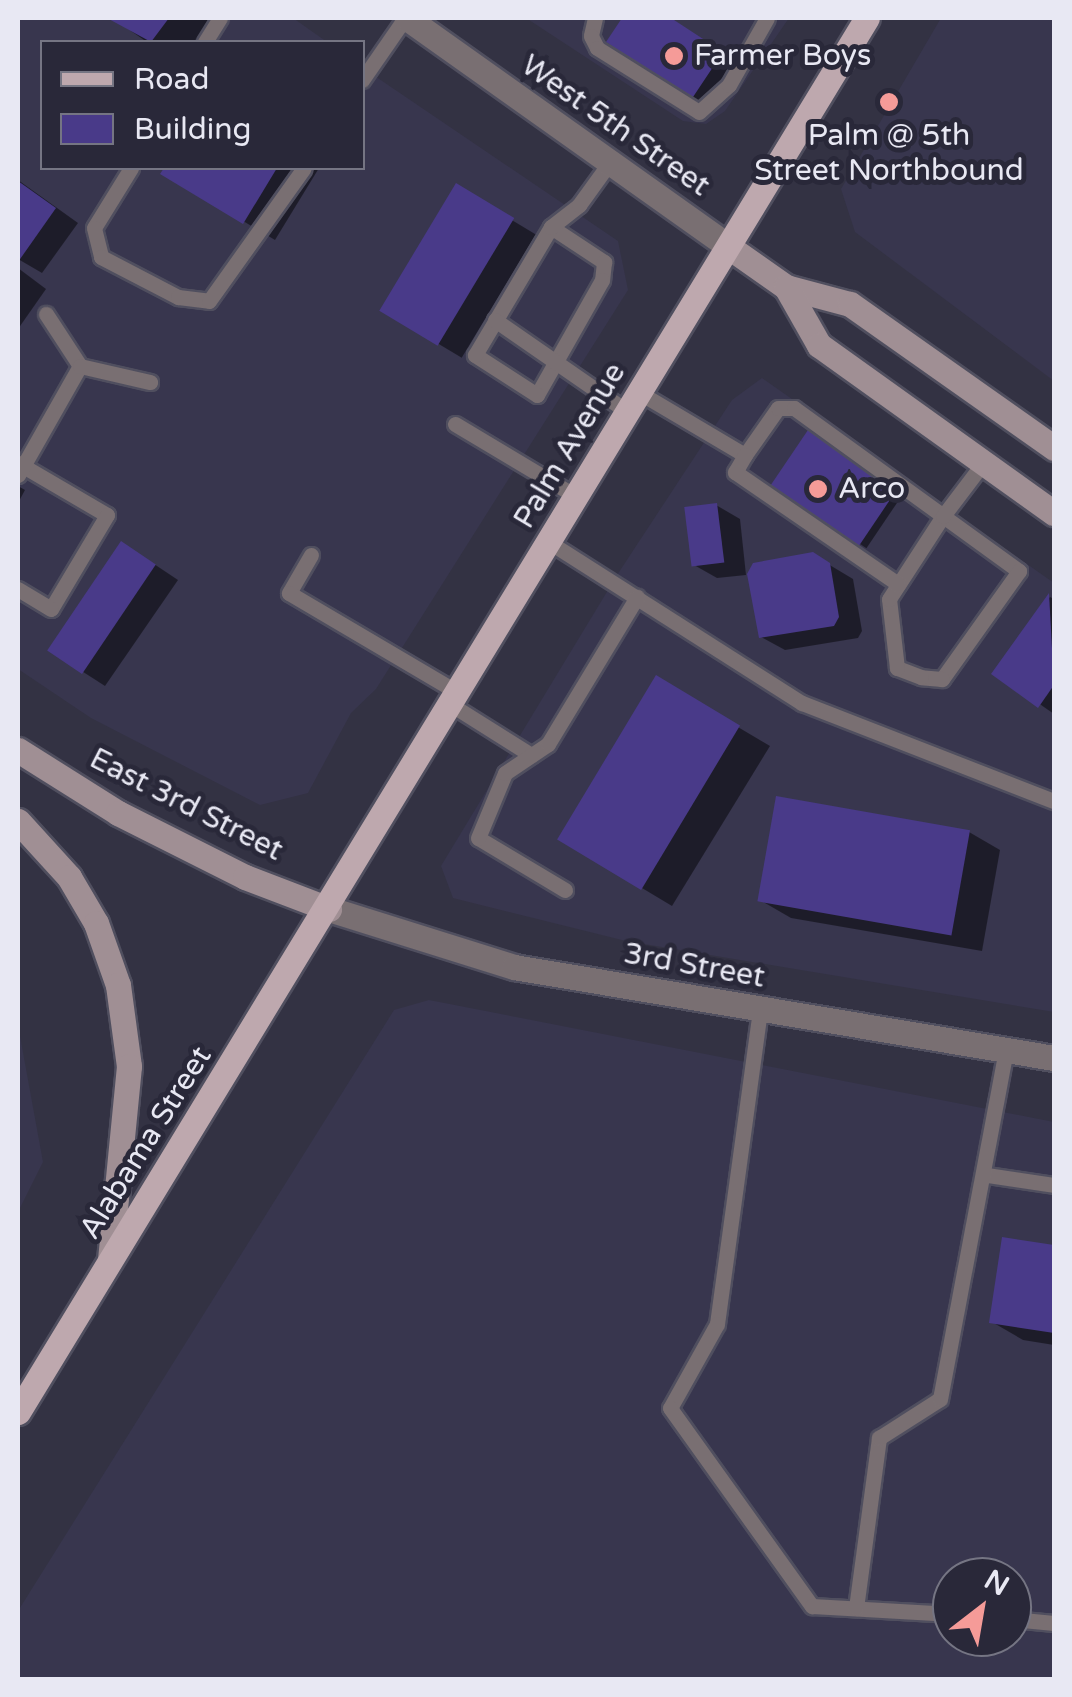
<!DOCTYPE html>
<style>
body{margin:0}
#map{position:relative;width:1072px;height:1697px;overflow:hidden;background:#333243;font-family:"Varela Round",sans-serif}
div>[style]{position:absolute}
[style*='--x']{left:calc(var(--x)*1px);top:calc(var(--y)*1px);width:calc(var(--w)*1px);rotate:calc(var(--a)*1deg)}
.built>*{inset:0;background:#38364e}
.shadow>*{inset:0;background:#0007;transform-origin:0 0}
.building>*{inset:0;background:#493a89;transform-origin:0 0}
.roads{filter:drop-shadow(2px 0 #504f5f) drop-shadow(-2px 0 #504f5f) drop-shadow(0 2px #504f5f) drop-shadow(0 -2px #504f5f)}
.service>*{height:15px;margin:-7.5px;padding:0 7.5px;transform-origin:7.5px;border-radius:7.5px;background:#796f72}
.tertiary>*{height:25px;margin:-12.5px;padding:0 12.5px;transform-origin:12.5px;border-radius:12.5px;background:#796f72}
.secondary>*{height:25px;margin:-12.5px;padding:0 12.5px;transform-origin:12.5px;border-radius:12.5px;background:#a08f94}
.primary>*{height:25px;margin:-12.5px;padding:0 12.5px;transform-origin:12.5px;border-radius:12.5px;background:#bea8ae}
.dots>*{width:28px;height:28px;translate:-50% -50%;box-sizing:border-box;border:5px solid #292839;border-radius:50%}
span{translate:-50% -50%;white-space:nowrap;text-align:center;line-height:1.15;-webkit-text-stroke:10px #292839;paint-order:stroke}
.poi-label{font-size:30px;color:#e8e8f3}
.left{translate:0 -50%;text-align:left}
.street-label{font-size:30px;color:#e8e8f3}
.frame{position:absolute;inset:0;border:20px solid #e8e8f3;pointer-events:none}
.legend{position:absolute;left:40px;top:40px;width:325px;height:130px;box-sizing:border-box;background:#292839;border:2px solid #757583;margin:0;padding:12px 18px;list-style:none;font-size:30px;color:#e8e8f3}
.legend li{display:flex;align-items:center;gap:20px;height:50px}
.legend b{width:50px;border:2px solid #757583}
.north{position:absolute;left:932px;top:1557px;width:100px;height:100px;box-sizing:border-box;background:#292839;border:2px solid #757583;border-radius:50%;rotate:31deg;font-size:28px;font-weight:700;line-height:40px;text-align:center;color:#e8e8f3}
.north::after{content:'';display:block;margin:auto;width:35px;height:45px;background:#f59b98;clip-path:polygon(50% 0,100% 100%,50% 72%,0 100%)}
</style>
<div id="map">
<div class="built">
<div style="clip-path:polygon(18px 18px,293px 18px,327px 42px,42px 42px,42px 168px,362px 168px,363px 68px,618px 241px,628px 290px,376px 689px,351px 713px,308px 793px,260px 805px,91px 718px,18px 669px)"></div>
<div style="clip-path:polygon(526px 18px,789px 18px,725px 111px,706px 124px,683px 121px)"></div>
<div style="clip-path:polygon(941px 18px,1054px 18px,1054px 381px,855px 232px,841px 189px)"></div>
<div style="clip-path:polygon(762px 378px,1054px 583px,1054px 1012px,626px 941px,453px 898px,441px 866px,619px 572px,732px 400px)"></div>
<div style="clip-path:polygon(evenodd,429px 1000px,1054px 1122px,1054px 1679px,18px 1679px,18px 1611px,394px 1010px,429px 1000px,952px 1577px,1012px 1577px,1012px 1637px,952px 1637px,952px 1577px)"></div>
<div style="clip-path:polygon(18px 1025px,43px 1162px,18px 1212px)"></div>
</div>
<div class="shadow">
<div style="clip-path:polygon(112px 18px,212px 18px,194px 42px,147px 42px)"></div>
<div style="clip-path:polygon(625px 18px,670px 18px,745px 68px,715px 111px,633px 65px,637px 60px,609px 41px)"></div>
<div style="clip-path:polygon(167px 168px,319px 168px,275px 240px,163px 173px)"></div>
<div style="clip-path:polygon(18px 180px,78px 223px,42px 273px,18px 259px)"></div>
<div style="left:457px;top:187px;width:92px;height:144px;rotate:31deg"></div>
<div style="clip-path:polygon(18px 268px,46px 289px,18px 329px)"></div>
<div style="left:816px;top:437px;width:104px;height:64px;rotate:34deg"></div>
<div style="clip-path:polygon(18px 486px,25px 490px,18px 503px)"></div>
<div style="clip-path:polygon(716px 505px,740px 519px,746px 575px,717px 578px,694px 565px)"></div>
<div style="clip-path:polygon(813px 555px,853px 579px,862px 631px,858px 638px,785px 650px,761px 637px)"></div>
<div style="clip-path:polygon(145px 558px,178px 580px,105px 686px,49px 650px)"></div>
<div style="clip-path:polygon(1050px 597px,1054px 599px,1054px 714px,995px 673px)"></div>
<div style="clip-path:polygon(657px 679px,770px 746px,672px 906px,642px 888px)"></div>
<div style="clip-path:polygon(969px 832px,1000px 850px,982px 951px,791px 918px,760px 900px)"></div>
<div style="clip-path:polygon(1004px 1240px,1054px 1247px,1054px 1345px,1023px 1340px,992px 1322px)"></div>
</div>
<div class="building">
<div style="clip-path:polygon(107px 18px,169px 18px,151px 42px)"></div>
<div style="clip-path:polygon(622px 18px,671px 18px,723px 52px,691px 100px,630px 66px,634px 61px,606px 42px)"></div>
<div style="clip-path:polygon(164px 168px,277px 168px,243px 224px,160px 174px)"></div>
<div style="clip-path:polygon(18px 181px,56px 208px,18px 262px)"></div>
<div style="left:456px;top:183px;width:68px;height:149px;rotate:31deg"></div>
<div style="left:808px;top:430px;width:107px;height:68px;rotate:34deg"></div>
<div style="left:717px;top:503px;width:60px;height:33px;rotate:83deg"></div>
<div style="left:121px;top:541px;width:42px;height:132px;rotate:34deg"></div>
<div style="clip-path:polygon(813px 552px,830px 563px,839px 617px,834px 626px,759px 638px,747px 574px,753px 563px)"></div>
<div style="clip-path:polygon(1049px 593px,1054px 685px,1038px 708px,991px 674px)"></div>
<div style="left:656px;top:675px;width:98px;height:192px;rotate:31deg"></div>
<div style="left:776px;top:796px;width:197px;height:107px;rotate:10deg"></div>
<div style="clip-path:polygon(1002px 1237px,1054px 1245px,1054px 1333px,989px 1323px)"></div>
</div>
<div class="roads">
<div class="service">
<div style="--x:595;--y:18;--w:18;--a:103"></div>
<div style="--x:591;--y:36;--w:13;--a:63"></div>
<div style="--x:597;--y:48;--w:120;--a:32.1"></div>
<div style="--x:699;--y:112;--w:40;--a:-42"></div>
<div style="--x:729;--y:85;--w:77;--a:-60.4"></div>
<div style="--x:205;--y:42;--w:28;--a:-58"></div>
<div style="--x:362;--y:80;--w:75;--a:-55.3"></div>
<div style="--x:131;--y:168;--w:70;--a:121.7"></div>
<div style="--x:94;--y:228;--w:30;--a:76"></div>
<div style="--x:101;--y:257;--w:87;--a:27.5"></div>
<div style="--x:178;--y:297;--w:31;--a:7"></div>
<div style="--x:209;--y:301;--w:163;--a:-54.5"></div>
<div style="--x:551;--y:227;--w:64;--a:33.4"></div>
<div style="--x:604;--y:262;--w:18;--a:96"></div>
<div style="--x:602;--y:280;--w:132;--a:119.5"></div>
<div style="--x:537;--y:395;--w:74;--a:-147.2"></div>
<div style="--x:475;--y:355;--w:149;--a:-59.3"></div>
<div style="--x:551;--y:227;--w:36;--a:-38"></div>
<div style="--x:579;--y:205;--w:53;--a:-54.2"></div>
<div style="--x:46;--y:314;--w:62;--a:56.8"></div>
<div style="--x:495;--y:320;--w:162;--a:34.7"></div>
<div style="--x:640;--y:393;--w:122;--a:30.6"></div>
<div style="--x:745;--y:455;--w:57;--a:-54.9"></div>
<div style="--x:778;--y:408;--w:16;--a:0"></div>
<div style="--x:794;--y:408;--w:184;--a:35.9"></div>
<div style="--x:943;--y:516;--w:94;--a:35.9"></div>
<div style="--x:1019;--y:571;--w:133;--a:125.5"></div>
<div style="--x:942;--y:679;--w:21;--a:-175"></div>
<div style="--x:921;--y:677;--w:26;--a:-159"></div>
<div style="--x:897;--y:668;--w:69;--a:-96.6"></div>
<div style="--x:889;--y:599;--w:99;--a:-57"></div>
<div style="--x:943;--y:516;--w:68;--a:-52.8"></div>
<div style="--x:455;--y:424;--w:142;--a:30.9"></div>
<div style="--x:745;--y:455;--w:20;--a:120"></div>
<div style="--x:735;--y:472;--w:198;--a:34.5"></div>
<div style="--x:18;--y:463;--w:103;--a:30.3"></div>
<div style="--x:107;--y:515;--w:109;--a:120.8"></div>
<div style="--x:51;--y:609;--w:39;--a:-149"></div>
<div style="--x:18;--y:475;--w:125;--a:-60.4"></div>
<div style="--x:80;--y:366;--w:72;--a:12.9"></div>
<div style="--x:549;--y:542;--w:300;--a:32.5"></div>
<div style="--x:802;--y:703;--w:270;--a:21.3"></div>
<div style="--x:311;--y:555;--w:44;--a:120.1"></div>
<div style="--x:289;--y:593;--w:195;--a:30.5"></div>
<div style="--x:450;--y:704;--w:96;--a:32.2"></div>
<div style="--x:565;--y:890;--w:101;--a:-149.1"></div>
<div style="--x:478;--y:838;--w:70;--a:-67.4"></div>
<div style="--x:505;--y:773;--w:52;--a:-34"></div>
<div style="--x:548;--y:744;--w:172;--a:-58.8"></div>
<div style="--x:760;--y:1010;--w:317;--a:97.8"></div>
<div style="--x:717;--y:1324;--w:96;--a:119.2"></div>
<div style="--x:670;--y:1408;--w:244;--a:54.4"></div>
<div style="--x:812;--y:1606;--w:140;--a:3.3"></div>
<div style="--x:987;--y:1175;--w:68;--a:8.5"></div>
<div style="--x:856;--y:1608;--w:172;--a:-82.3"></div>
<div style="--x:879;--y:1438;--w:72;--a:-32.6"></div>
<div style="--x:940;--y:1399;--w:356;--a:-79.3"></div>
<div style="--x:1012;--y:1619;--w:42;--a:5.4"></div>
</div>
<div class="tertiary">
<div style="--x:407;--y:18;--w:395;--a:35.4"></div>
<div style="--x:329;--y:909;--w:194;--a:17.4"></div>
<div style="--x:514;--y:967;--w:548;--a:9.57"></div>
</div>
<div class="secondary">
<div style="--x:729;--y:247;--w:70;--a:35.1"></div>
<div style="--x:786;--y:287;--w:66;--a:14.9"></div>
<div style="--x:850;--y:304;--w:250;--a:35.2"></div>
<div style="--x:786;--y:287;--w:67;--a:60.4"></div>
<div style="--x:819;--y:345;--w:289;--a:35.6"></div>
<div style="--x:18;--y:750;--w:118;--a:32.2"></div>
<div style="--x:118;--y:813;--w:142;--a:26.7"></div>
<div style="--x:245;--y:877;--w:90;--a:20.9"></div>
<div style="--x:18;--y:821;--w:76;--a:47.7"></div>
<div style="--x:69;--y:877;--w:53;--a:59.6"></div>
<div style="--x:96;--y:923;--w:66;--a:70.5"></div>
<div style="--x:118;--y:985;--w:82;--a:82.3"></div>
<div style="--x:129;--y:1066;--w:195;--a:95.6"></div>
</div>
<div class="primary">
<div style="--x:18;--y:1412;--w:1632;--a:-58.66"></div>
</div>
</div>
<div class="dots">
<div style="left:674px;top:56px;background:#f59b98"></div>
<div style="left:889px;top:102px;background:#f59b98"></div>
<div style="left:818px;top:489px;background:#f59b98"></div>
</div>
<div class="poi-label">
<span class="left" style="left:694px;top:56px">Farmer Boys</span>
<span style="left:889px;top:153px">Palm @ 5th<br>Street Northbound</span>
<span class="left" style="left:838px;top:489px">Arco</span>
</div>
<div class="street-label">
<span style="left:615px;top:126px;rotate:35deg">West 5th Street</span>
<span style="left:570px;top:446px;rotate:-59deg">Palm Avenue</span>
<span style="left:186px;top:805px;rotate:27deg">East 3rd Street</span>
<span style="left:694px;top:966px;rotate:10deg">3rd Street</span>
<span style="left:146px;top:1143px;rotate:-58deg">Alabama Street</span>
</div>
<div class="frame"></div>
<ul class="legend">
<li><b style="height:12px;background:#bea8ae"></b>Road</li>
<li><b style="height:28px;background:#493a89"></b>Building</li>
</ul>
<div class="north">N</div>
</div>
